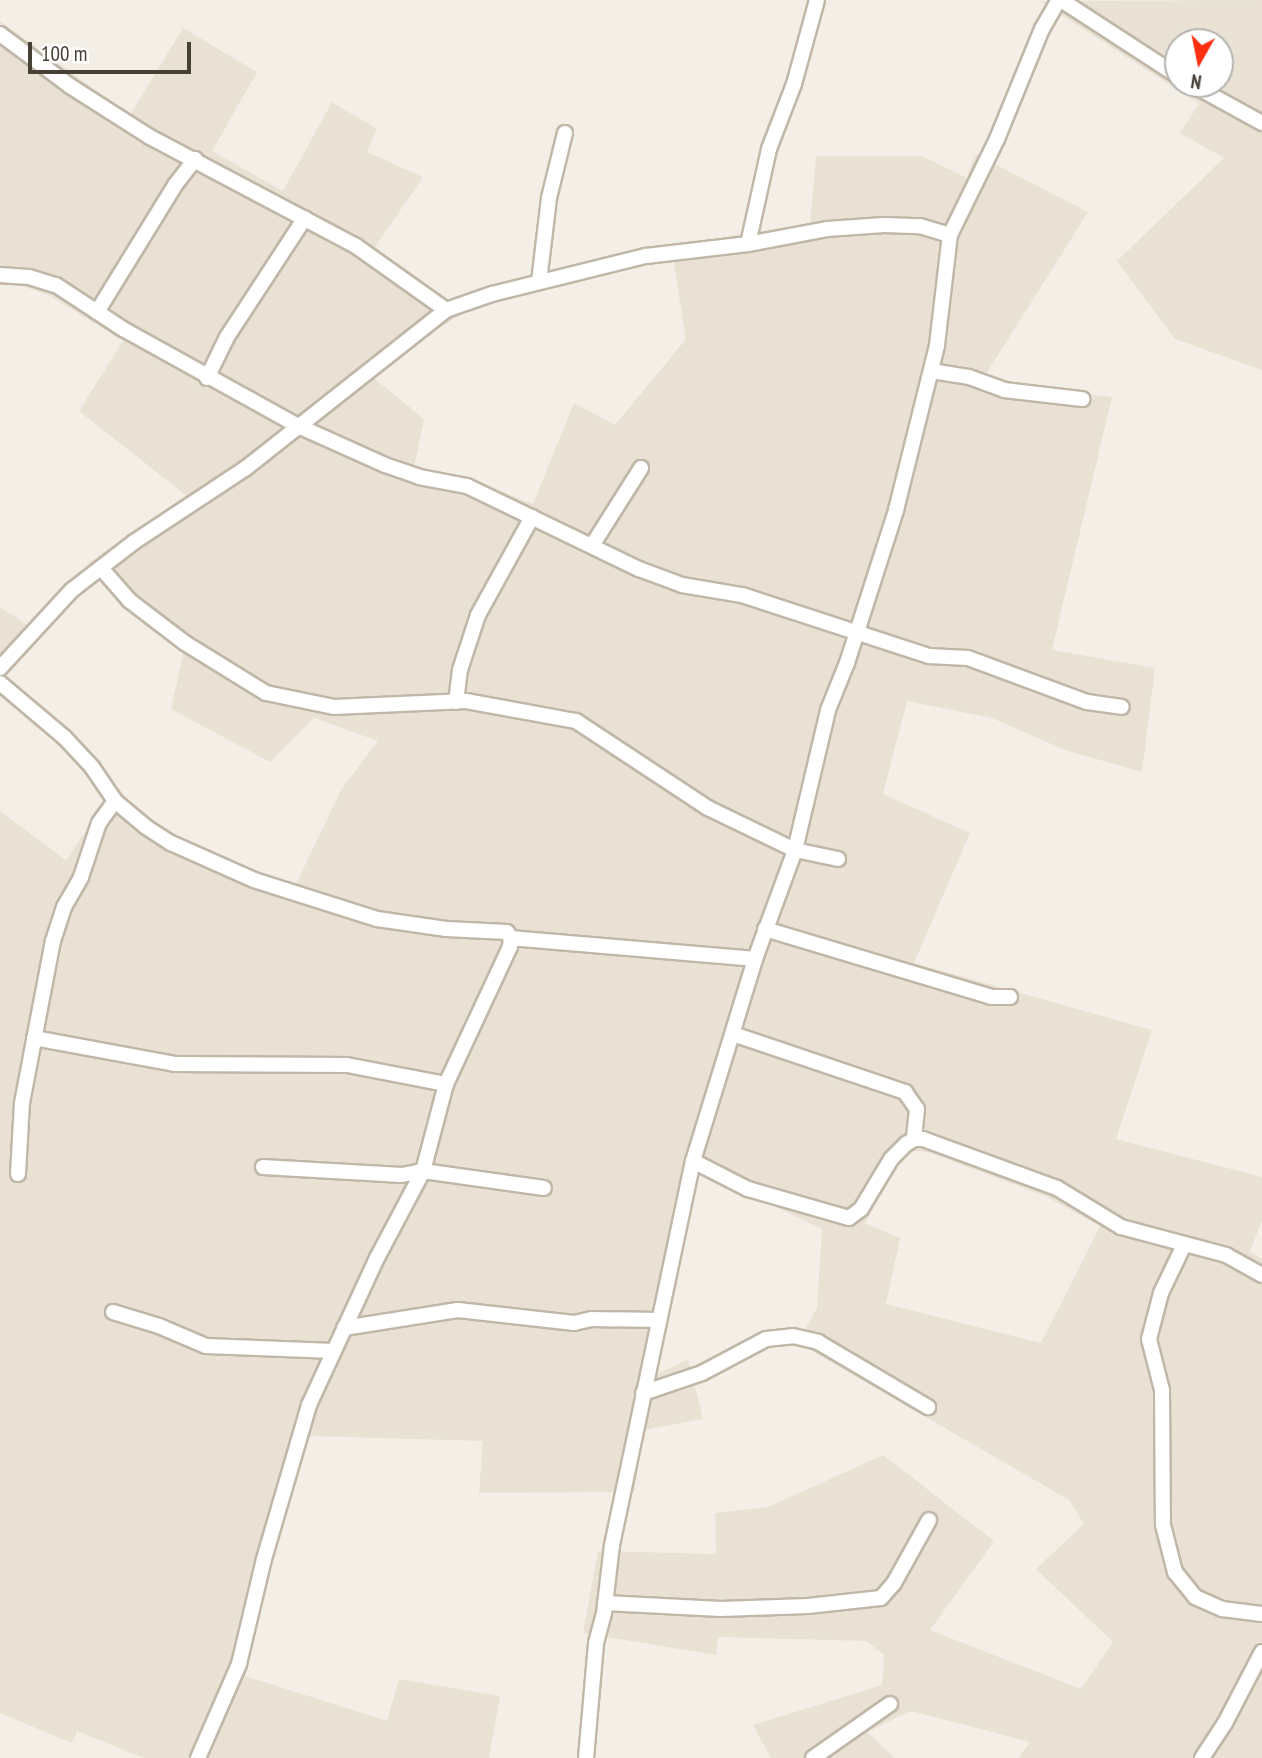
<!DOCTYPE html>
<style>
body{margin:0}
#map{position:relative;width:1262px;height:1758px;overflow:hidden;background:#f4efe6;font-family:"PT Sans Narrow",sans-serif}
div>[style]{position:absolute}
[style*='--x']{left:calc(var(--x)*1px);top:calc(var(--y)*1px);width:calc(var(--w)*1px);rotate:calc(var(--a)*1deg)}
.residential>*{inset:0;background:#e8e1d4}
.roads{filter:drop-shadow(2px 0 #c0b7a8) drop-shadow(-2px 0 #c0b7a8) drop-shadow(0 2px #c0b7a8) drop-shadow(0 -2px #c0b7a8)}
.minor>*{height:14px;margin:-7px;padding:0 7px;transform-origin:7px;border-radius:7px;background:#fff}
span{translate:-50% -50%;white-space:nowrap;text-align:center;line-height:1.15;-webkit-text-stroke:5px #fff;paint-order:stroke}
.north{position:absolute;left:1164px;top:28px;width:70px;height:70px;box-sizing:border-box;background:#fff;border:2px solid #b5b3ae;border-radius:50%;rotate:189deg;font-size:19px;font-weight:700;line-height:28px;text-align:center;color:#474035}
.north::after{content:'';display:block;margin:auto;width:24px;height:32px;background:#ff2f12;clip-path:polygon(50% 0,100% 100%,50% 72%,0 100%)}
.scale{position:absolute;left:28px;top:42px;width:163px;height:32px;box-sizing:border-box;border:4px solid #474035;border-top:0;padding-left:9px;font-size:21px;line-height:24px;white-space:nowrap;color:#474035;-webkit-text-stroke:5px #fff;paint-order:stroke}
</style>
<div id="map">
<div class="residential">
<div style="clip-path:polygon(evenodd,1262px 0,1262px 370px,1175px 339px,1117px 261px,1224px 158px,1180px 133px,1199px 104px,1040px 1px,1262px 0,1178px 42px,1220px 42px,1220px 84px,1178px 84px,1178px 42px)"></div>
<div style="clip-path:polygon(evenodd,0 21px,130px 115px,183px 28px,257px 72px,212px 151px,283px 191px,332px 102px,377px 129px,367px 152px,423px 177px,375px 247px,462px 314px,431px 333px,374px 378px,424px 419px,414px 468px,478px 482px,533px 504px,574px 403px,615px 425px,686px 339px,671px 246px,810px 223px,816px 156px,922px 156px,967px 178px,975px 154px,1088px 212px,981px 382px,1112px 397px,1052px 650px,1155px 668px,1142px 772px,1065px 750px,992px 718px,907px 701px,883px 794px,970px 833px,914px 963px,1152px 1030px,1116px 1139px,1262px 1177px,1262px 1220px,1250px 1252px,1262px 1259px,1262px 1758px,1018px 1758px,1030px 1742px,911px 1711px,867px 1732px,895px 1758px,771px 1758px,753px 1725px,882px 1685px,884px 1655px,866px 1641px,718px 1637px,716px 1655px,583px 1633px,598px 1551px,716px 1554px,715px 1513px,768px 1507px,883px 1455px,994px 1541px,930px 1630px,1081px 1689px,1113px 1642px,1036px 1569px,1084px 1524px,1069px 1500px,798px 1343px,817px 1308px,822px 1229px,698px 1170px,652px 1377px,688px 1359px,703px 1419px,644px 1430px,634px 1492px,479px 1493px,483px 1441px,310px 1436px,264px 1587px,245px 1676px,387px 1721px,399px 1679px,500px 1696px,489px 1758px,143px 1758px,77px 1731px,72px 1743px,0 1713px,0 811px,66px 860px,116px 786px,142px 815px,178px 839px,295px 886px,341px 790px,378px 741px,314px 718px,270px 762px,171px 709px,184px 650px,116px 598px,88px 563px,187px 496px,79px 411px,123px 341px,49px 295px,22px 286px,0 285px,0 21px,910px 1150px,928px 1152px,1047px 1197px,1100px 1226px,1041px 1343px,886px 1304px,900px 1238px,865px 1223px,904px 1155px,910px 1150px)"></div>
<div style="clip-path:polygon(0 607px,42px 635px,0 678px)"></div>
</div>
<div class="roads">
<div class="minor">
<div style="--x:1061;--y:0;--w:140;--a:33"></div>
<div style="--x:0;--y:34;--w:87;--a:36.6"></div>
<div style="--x:70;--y:86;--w:95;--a:32.5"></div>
<div style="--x:150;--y:137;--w:233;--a:27.9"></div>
<div style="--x:356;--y:246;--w:110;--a:35.4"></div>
<div style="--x:1191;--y:84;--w:81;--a:28.8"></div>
<div style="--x:748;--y:244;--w:97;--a:-77.5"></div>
<div style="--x:769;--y:149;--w:70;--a:-69"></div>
<div style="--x:794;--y:84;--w:87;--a:-74.7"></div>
<div style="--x:0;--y:275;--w:29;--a:4"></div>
<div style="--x:29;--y:277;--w:28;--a:17"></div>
<div style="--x:56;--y:285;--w:80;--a:33.3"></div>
<div style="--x:123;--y:329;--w:198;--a:29"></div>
<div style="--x:296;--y:425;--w:98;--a:24.2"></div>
<div style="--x:385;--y:465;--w:36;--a:19"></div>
<div style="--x:419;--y:477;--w:49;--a:10.6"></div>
<div style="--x:467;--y:486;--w:191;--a:25.8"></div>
<div style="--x:639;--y:569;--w:46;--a:20.4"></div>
<div style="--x:682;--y:585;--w:61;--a:9.5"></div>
<div style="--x:742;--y:595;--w:197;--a:18.1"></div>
<div style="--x:929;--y:656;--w:39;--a:3"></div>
<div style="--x:968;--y:658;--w:127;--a:20.3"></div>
<div style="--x:1087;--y:702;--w:35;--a:8"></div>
<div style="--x:539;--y:282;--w:85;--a:-83.2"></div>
<div style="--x:549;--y:198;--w:67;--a:-76.2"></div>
<div style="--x:97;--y:312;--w:149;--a:-58.4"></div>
<div style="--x:175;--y:185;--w:33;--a:-52"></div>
<div style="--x:931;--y:371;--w:38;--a:9"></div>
<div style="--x:969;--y:377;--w:37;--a:20"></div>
<div style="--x:1004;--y:390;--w:79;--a:6.6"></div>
<div style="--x:207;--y:378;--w:46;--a:-64"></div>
<div style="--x:227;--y:337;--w:142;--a:-56.8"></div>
<div style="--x:593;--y:544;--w:90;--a:-57.7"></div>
<div style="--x:101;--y:568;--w:44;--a:48.7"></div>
<div style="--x:130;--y:601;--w:69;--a:37.4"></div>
<div style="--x:185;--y:643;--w:95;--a:31.7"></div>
<div style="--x:266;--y:693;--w:69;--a:11.6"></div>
<div style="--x:334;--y:707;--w:132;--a:-2.6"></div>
<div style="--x:466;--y:701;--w:112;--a:10.3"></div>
<div style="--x:576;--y:721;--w:158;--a:33.4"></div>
<div style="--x:708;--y:808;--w:97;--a:25.8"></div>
<div style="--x:795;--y:850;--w:44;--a:11.8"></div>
<div style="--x:0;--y:668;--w:106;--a:-47.3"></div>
<div style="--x:72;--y:590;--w:78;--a:-37.7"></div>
<div style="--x:134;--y:542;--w:134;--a:-33.5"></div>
<div style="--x:246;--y:468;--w:255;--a:-38.3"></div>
<div style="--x:446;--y:310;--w:49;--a:-19.2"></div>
<div style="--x:492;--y:294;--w:159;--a:-13.9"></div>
<div style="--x:646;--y:256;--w:103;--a:-6.7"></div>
<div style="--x:748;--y:244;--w:80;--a:-10.8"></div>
<div style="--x:827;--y:229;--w:57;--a:-4"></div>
<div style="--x:884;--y:225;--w:36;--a:2"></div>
<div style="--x:920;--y:226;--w:31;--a:17"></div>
<div style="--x:0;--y:683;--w:85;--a:40.2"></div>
<div style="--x:65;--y:738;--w:40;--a:47"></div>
<div style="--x:92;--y:767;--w:41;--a:55.9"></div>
<div style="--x:115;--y:801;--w:40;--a:40"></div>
<div style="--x:146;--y:827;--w:30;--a:33"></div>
<div style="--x:171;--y:843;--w:91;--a:24"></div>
<div style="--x:254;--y:880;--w:129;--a:17.6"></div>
<div style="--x:377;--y:919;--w:70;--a:8.2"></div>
<div style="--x:446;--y:929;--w:61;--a:2.8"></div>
<div style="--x:507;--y:932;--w:7;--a:56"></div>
<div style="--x:511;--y:938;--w:245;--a:4.9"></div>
<div style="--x:456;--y:702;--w:32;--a:-83"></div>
<div style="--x:460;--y:670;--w:58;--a:-71.9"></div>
<div style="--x:478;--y:615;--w:112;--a:-61.1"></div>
<div style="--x:765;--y:929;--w:236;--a:16.7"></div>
<div style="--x:991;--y:997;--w:19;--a:0"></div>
<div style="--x:733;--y:1034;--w:182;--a:18.6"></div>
<div style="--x:905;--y:1092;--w:21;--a:55"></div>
<div style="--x:917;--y:1109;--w:30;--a:96"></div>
<div style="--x:34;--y:1038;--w:143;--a:10.4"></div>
<div style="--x:175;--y:1064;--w:172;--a:0.3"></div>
<div style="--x:347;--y:1065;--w:101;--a:10.9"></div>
<div style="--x:693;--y:1161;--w:62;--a:27"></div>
<div style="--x:748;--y:1189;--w:105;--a:16"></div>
<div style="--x:849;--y:1218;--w:15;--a:-37"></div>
<div style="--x:861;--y:1209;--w:58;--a:-59"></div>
<div style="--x:891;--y:1159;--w:21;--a:-45"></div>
<div style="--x:906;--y:1144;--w:9;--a:-32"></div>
<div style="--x:914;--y:1139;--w:9;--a:0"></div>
<div style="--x:923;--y:1139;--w:143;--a:20.1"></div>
<div style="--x:1057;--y:1188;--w:75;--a:31.4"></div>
<div style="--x:1121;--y:1227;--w:109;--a:14.9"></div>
<div style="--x:1226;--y:1255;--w:41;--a:29.1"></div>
<div style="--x:263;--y:1167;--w:139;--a:3.3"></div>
<div style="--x:402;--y:1175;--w:21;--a:-11"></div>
<div style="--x:423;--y:1171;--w:122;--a:8"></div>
<div style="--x:18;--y:1174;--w:71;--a:-86.8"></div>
<div style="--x:22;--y:1103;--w:165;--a:-79.2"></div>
<div style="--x:53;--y:941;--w:36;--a:-72"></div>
<div style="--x:64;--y:907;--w:34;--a:-60"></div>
<div style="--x:81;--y:877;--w:57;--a:-71.6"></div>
<div style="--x:99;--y:823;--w:27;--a:-54"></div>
<div style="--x:1184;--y:1245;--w:53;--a:115.6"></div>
<div style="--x:1161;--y:1293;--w:48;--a:104.6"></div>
<div style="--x:1149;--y:1339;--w:53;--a:75.7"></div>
<div style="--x:1162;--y:1390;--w:135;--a:89.6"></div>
<div style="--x:1163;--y:1525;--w:49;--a:75.7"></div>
<div style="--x:1175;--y:1572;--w:32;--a:51"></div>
<div style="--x:1195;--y:1597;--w:30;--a:24"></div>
<div style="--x:1222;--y:1609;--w:40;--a:7.1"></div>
<div style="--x:113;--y:1312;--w:48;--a:16.9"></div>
<div style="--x:159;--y:1326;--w:51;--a:23.1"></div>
<div style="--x:206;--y:1346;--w:128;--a:2.2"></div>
<div style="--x:344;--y:1328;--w:115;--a:-9"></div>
<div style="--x:458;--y:1310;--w:117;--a:6.4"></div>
<div style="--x:574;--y:1323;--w:18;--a:-13"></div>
<div style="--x:592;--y:1319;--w:67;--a:0.9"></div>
<div style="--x:643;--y:1393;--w:62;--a:-18.7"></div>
<div style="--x:702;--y:1373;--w:72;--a:-28"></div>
<div style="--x:766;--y:1339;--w:27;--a:-6"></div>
<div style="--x:793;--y:1336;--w:26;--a:13"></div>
<div style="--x:818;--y:1342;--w:128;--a:30.6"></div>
<div style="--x:605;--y:1603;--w:116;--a:3"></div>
<div style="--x:721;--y:1609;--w:87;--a:-2"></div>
<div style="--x:808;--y:1606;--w:73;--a:-6.3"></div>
<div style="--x:881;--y:1598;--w:20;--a:-49"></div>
<div style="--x:894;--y:1583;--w:72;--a:-60.9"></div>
<div style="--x:198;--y:1758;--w:103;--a:-66.4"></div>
<div style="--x:239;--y:1664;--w:108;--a:-76.6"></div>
<div style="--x:264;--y:1559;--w:160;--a:-73.7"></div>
<div style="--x:309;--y:1405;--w:162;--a:-65.2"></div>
<div style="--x:377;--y:1258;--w:98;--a:-62.1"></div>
<div style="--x:423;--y:1171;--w:90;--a:-75.2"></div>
<div style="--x:446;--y:1084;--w:151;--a:-65"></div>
<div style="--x:510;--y:947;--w:9;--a:-84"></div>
<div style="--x:586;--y:1758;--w:115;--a:-85"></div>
<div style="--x:596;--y:1643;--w:31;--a:-75"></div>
<div style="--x:604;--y:1613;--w:68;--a:-83.3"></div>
<div style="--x:612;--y:1545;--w:392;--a:-78.1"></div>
<div style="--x:693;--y:1161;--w:211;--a:-72.9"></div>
<div style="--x:755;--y:959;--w:116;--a:-69.8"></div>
<div style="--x:795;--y:850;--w:144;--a:-76.7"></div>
<div style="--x:828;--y:710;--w:51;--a:-68"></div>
<div style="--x:847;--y:663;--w:161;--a:-72.2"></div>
<div style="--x:896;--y:510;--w:170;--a:-76"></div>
<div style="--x:937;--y:345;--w:111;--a:-83.3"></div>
<div style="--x:950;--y:235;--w:107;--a:-63.9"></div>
<div style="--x:997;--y:139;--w:119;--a:-67.8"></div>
<div style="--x:1042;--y:29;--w:34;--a:-60"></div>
<div style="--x:813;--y:1758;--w:94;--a:-35"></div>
<div style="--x:1202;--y:1758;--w:42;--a:-56.7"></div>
<div style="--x:1225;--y:1723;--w:80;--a:-62.5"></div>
</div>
</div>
<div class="north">N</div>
<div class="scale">100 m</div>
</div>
